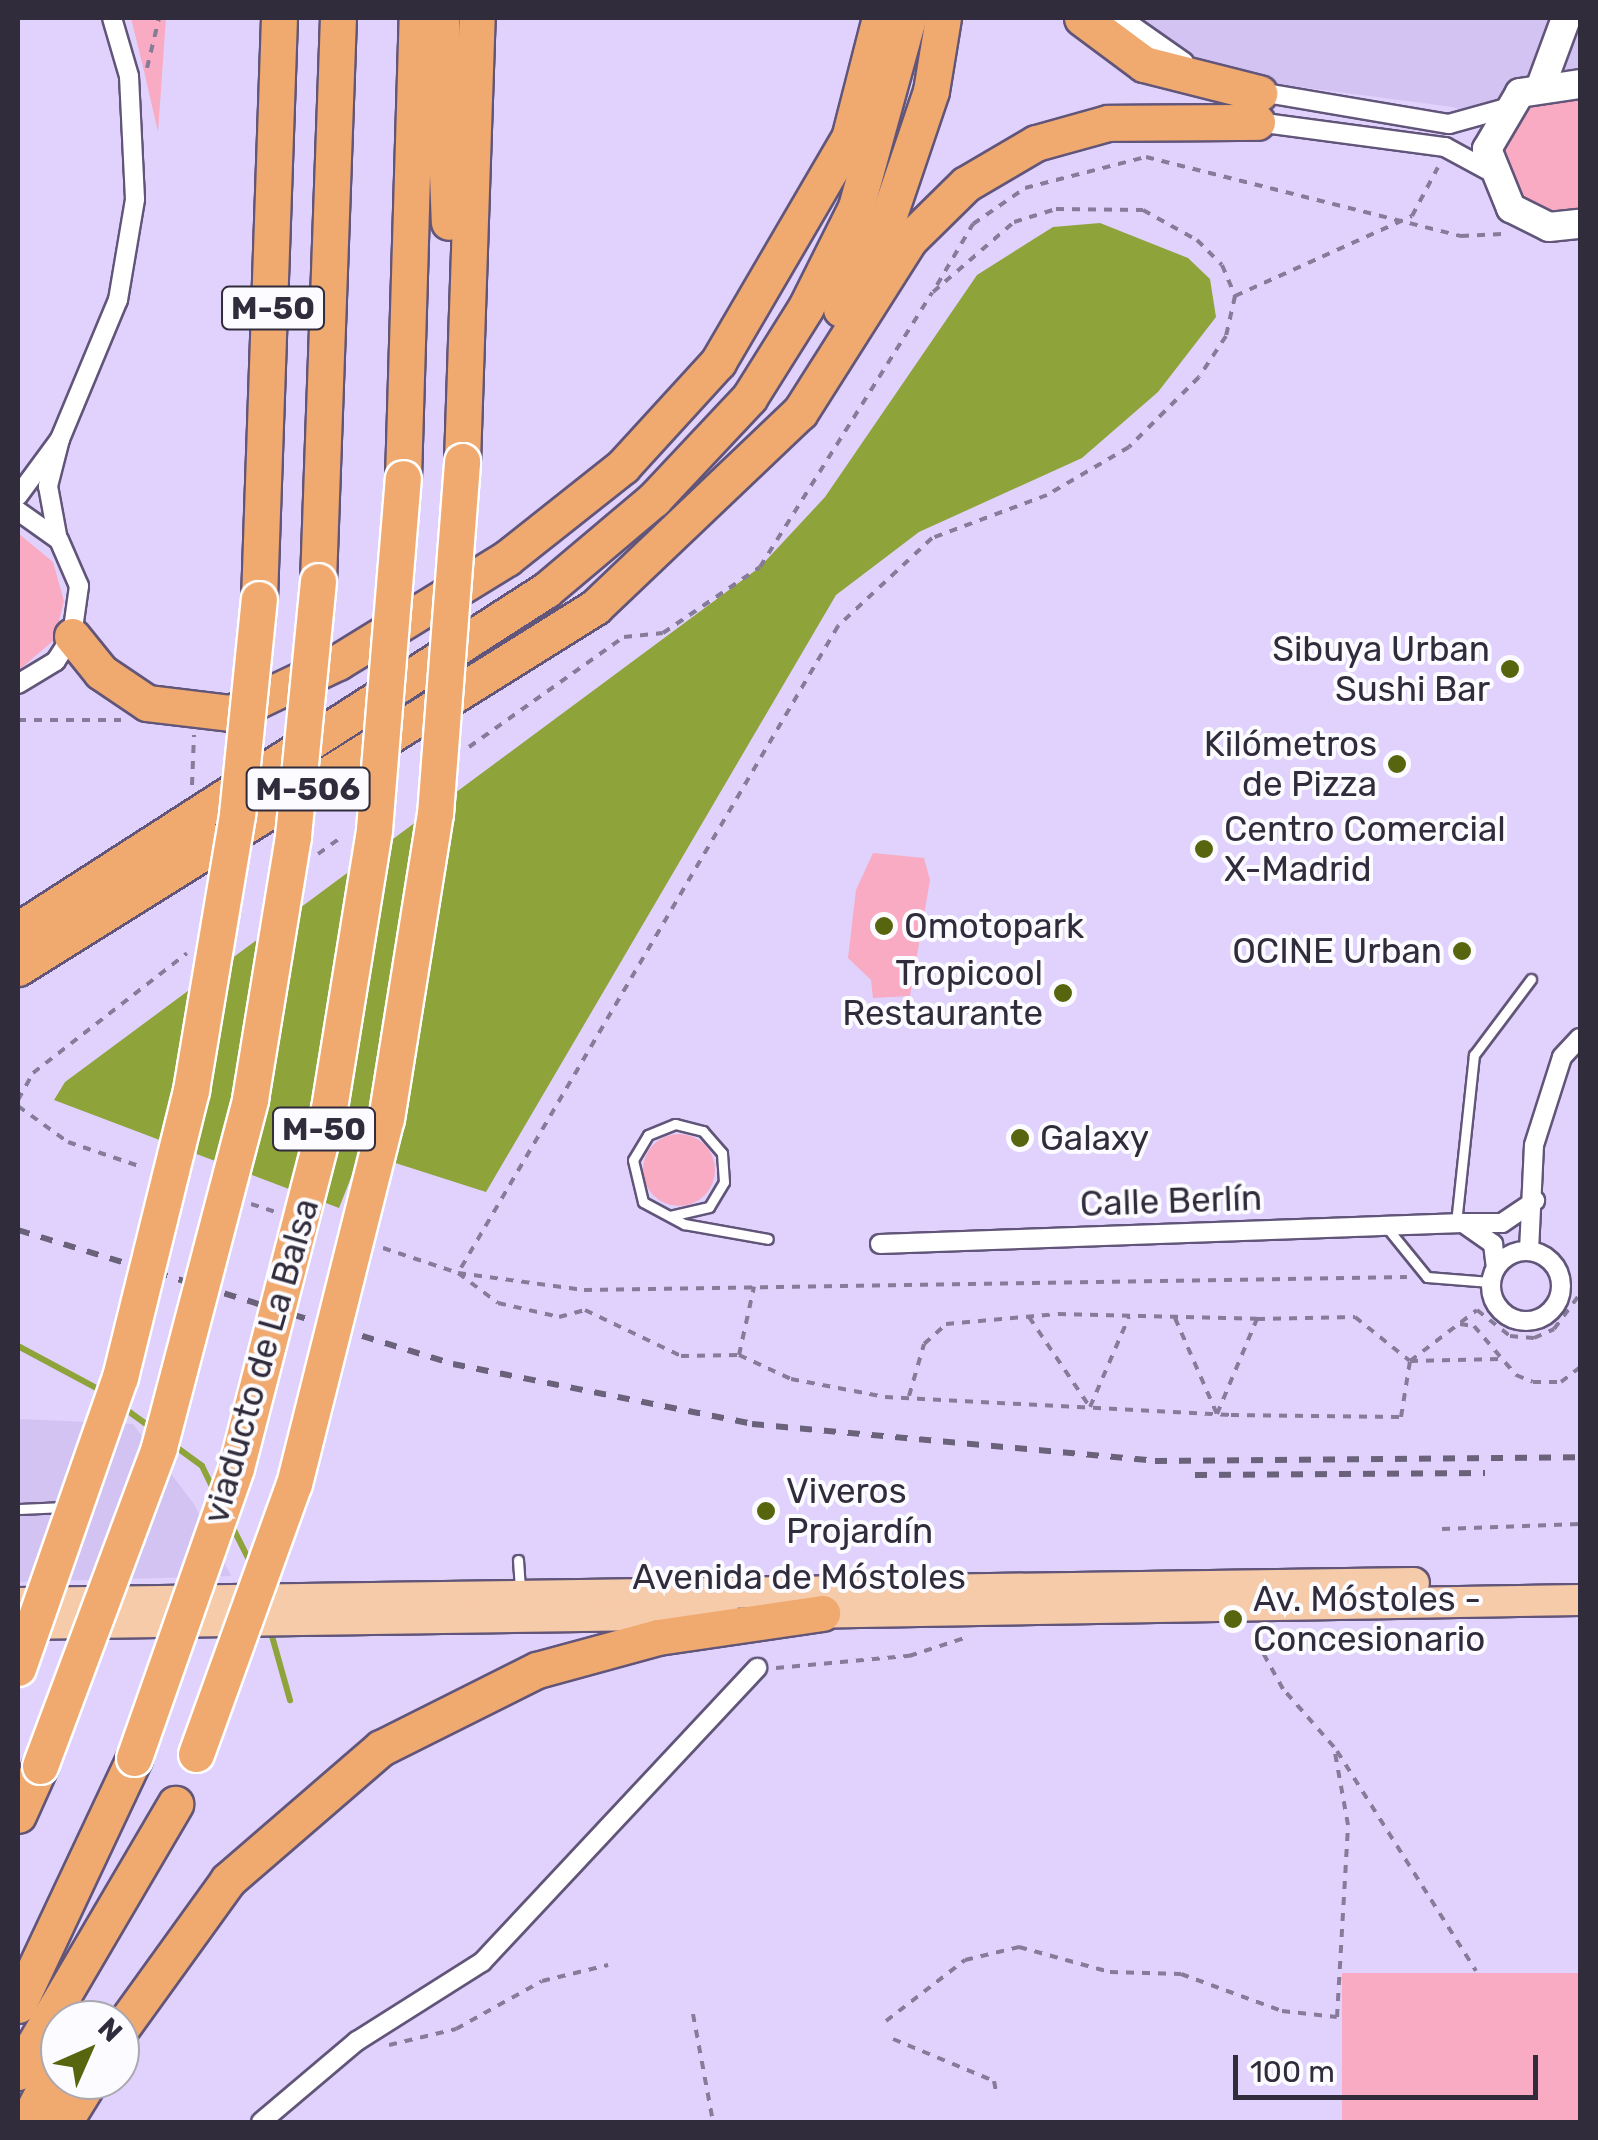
<!DOCTYPE html>
<meta charset="utf-8">
<style>
body{margin:0}
#map{position:relative;width:1598px;height:2140px;overflow:hidden;background:#e0d2fd;font-family:Rubik,sans-serif}
div>[style]{position:absolute}
[style*='--x']{left:calc(var(--x)*1px);top:calc(var(--y)*1px);width:calc(var(--w)*1px);rotate:calc(var(--a)*1deg)}
.built>*{inset:0;background:#d2c3f2}
.green>*{inset:0;background:#f8abc2;transform-origin:0 0}
.round{border-radius:50%}
.water>*{inset:0;background:#8ea339}
.stream>*{height:6px;margin:-3px;padding:0 3px;transform-origin:3px;border-radius:3px;background:#8ea339}
.path>*{height:4px;margin-top:-2px;transform-origin:0;background:repeating-linear-gradient(90deg,#867c99 0 8px,transparent 0 16px)}
.roads{filter:drop-shadow(2px 0 #615579) drop-shadow(-2px 0 #615579) drop-shadow(0 2px #615579) drop-shadow(0 -2px #615579)}
.lane>*{height:9px;margin:-4.5px;padding:0 4.5px;transform-origin:4.5px;border-radius:4.5px;background:#fff}
.street>*{height:18px;margin:-9px;padding:0 9px;transform-origin:9px;border-radius:9px;background:#fff}
.street>.ring{margin:-9px;padding:0;box-sizing:content-box;background:none;border:18px solid #fff;border-radius:50%}
.secondary>*{height:28px;margin:-14px;padding:0 14px;transform-origin:14px;border-radius:14px;background:#fff}
.primary>*{height:30px;margin:-15px;padding:0 15px;transform-origin:15px;border-radius:15px;background:#f6cba9}
.highway>*{height:35px;margin:-17.5px;padding:0 17.5px;transform-origin:17.5px;border-radius:17.5px;background:#f0a96f}
.rail>*{height:6px;margin-top:-3px;transform-origin:0;background:repeating-linear-gradient(90deg,#6a627a 0 12px,transparent 0 24px)}
.bridges{filter:drop-shadow(2px 0 #fff) drop-shadow(-2px 0 #fff) drop-shadow(0 2px #fff) drop-shadow(0 -2px #fff)}
.highway-bridge>*{height:35px;margin:-17.5px;padding:0 17.5px;transform-origin:17.5px;border-radius:17.5px;background:#f0a96f}
.dots>*{width:28px;height:28px;translate:-50% -50%;box-sizing:border-box;border:5px solid #fcfbff;border-radius:50%}
span{translate:-50% -50%;white-space:nowrap;text-align:center;line-height:1.15;-webkit-text-stroke:8px #fcfbff;paint-order:stroke}
.shield-label span{padding:2px 8px;background:#fcfbff;border:2px solid;border-radius:8px;-webkit-text-stroke-width:0}
.shield-label{font-size:32px;color:#312c3c;font-weight:700}
.poi-label{font-size:35px;color:#312c3c}
.right{translate:-100% -50%;text-align:right}
.left{translate:0 -50%;text-align:left}
.street-label{font-size:35px;color:#312c3c}
.frame{position:absolute;inset:0;border:20px solid #312c3c;pointer-events:none}
.north{position:absolute;left:40px;top:2000px;width:100px;height:100px;box-sizing:border-box;background:#fcfbff;border:2px solid #aba8b1;border-radius:50%;rotate:45deg;font-size:28px;font-weight:700;line-height:40px;text-align:center;color:#312c3c}
.north::after{content:'';display:block;margin:auto;width:35px;height:45px;background:#57660e;clip-path:polygon(50% 0,100% 100%,50% 72%,0 100%)}
.scale{position:absolute;left:1233px;top:2055px;width:305px;height:45px;box-sizing:border-box;border:5px solid #312c3c;border-top:0;padding-left:12px;font-size:30px;line-height:35px;white-space:nowrap;color:#312c3c;-webkit-text-stroke:8px #fcfbff;paint-order:stroke}
</style>
<div id="map">
<div class="built">
<div style="clip-path:polygon(1104px 18px,1580px 18px,1580px 147px,1561px 154px,1453px 107px,1240px 79px,1160px 58px)"></div>
<div style="clip-path:polygon(18px 1419px,133px 1424px,194px 1504px,231px 1576px,18px 1582px)"></div>
</div>
<div class="green">
<div style="clip-path:polygon(131px 18px,166px 18px,158px 132px,144px 71px)"></div>
<div style="clip-path:polygon(1580px 99px,1580px 211px,1535px 209px,1519px 197px,1502px 144px,1537px 100px)"></div>
<div style="clip-path:polygon(18px 533px,53px 562px,64px 601px,54px 640px,18px 671px)"></div>
<div style="clip-path:polygon(873px 853px,924px 858px,930px 880px,910px 996px,873px 998px,871px 980px,848px 958px,856px 890px)"></div>
<div class="round" style="left:643px;top:1134px;width:72px;height:72px"></div>
<div style="left:1580px;top:1973px;width:149px;height:238px;rotate:90deg"></div>
</div>
<div class="water">
<div style="clip-path:polygon(1100px 223px,1188px 258px,1210px 279px,1216px 317px,1158px 392px,1082px 458px,919px 532px,836px 595px,486px 1192px,361px 1152px,339px 1208px,54px 1100px,65px 1082px,760px 567px,825px 497px,977px 275px,1053px 227px)"></div>
</div>
<div class="stream">
<div style="--x:18;--y:1346;--w:95;--a:28.2"></div>
<div style="--x:124;--y:1408;--w:37;--a:36"></div>
<div style="--x:172;--y:1444;--w:37;--a:36"></div>
<div style="--x:202;--y:1466;--w:30;--a:64"></div>
<div style="--x:230;--y:1522;--w:47;--a:63.4"></div>
<div style="--x:270;--y:1629;--w:74;--a:74.3"></div>
</div>
<div class="path">
<div style="--x:147;--y:68;--w:51;--a:-76.5"></div>
<div style="--x:937;--y:285;--w:71;--a:-59.5"></div>
<div style="--x:973;--y:224;--w:63;--a:-34.7"></div>
<div style="--x:1025;--y:188;--w:125;--a:-14.4"></div>
<div style="--x:1146;--y:157;--w:325;--a:14.1"></div>
<div style="--x:1461;--y:236;--w:41;--a:-2.8"></div>
<div style="--x:933;--y:292;--w:107;--a:-40.8"></div>
<div style="--x:1014;--y:222;--w:44;--a:-17.2"></div>
<div style="--x:1056;--y:209;--w:87;--a:0.7"></div>
<div style="--x:1143;--y:210;--w:62;--a:29.1"></div>
<div style="--x:1197;--y:240;--w:35;--a:45"></div>
<div style="--x:1222;--y:265;--w:34;--a:67"></div>
<div style="--x:1235;--y:296;--w:41;--a:102.7"></div>
<div style="--x:1226;--y:336;--w:49;--a:123.4"></div>
<div style="--x:1199;--y:377;--w:99;--a:135"></div>
<div style="--x:1129;--y:447;--w:95;--a:149.7"></div>
<div style="--x:1047;--y:495;--w:123;--a:159.5"></div>
<div style="--x:932;--y:538;--w:129;--a:136.9"></div>
<div style="--x:838;--y:626;--w:750;--a:120.43"></div>
<div style="--x:458;--y:1273;--w:50;--a:36.9"></div>
<div style="--x:498;--y:1303;--w:63;--a:12.9"></div>
<div style="--x:559;--y:1317;--w:27;--a:-15"></div>
<div style="--x:585;--y:1310;--w:106;--a:25.6"></div>
<div style="--x:681;--y:1356;--w:58;--a:-1"></div>
<div style="--x:739;--y:1355;--w:57;--a:24.8"></div>
<div style="--x:791;--y:1379;--w:96;--a:10.8"></div>
<div style="--x:885;--y:1397;--w:346;--a:3"></div>
<div style="--x:1231;--y:1415;--w:170;--a:0.7"></div>
<div style="--x:1401;--y:1417;--w:57;--a:-80.9"></div>
<div style="--x:1410;--y:1361;--w:84;--a:-37.3"></div>
<div style="--x:1477;--y:1310;--w:42;--a:38.2"></div>
<div style="--x:1510;--y:1336;--w:24;--a:5"></div>
<div style="--x:1534;--y:1338;--w:22;--a:-24"></div>
<div style="--x:1554;--y:1329;--w:44;--a:-53.4"></div>
<div style="--x:1235;--y:296;--w:194;--a:-24.3"></div>
<div style="--x:1412;--y:216;--w:55;--a:-62"></div>
<div style="--x:18;--y:720;--w:103;--a:0"></div>
<div style="--x:469;--y:747;--w:190;--a:-35.4"></div>
<div style="--x:624;--y:637;--w:39;--a:-6"></div>
<div style="--x:663;--y:633;--w:117;--a:-34.2"></div>
<div style="--x:760;--y:567;--w:324;--a:-57.9"></div>
<div style="--x:192;--y:785;--w:50;--a:-87.7"></div>
<div style="--x:318;--y:854;--w:31;--a:-36"></div>
<div style="--x:18;--y:1100;--w:31;--a:-61"></div>
<div style="--x:33;--y:1073;--w:195;--a:-37.9"></div>
<div style="--x:18;--y:1106;--w:62;--a:35.8"></div>
<div style="--x:68;--y:1142;--w:78;--a:18.7"></div>
<div style="--x:251;--y:1204;--w:25;--a:18"></div>
<div style="--x:383;--y:1248;--w:79;--a:18.4"></div>
<div style="--x:458;--y:1273;--w:127;--a:7.7"></div>
<div style="--x:584;--y:1290;--w:823;--a:-0.9"></div>
<div style="--x:1029;--y:1317;--w:109;--a:55.9"></div>
<div style="--x:1090;--y:1407;--w:98;--a:-66.6"></div>
<div style="--x:1175;--y:1318;--w:105;--a:66.4"></div>
<div style="--x:1217;--y:1414;--w:103;--a:-67.2"></div>
<div style="--x:1257;--y:1319;--w:98;--a:-1.2"></div>
<div style="--x:1355;--y:1317;--w:70;--a:38.7"></div>
<div style="--x:1410;--y:1361;--w:90;--a:-1.3"></div>
<div style="--x:1460;--y:1324;--w:14;--a:8"></div>
<div style="--x:1474;--y:1326;--w:65;--a:49.4"></div>
<div style="--x:1516;--y:1375;--w:18;--a:22"></div>
<div style="--x:1533;--y:1382;--w:28;--a:0"></div>
<div style="--x:1561;--y:1382;--w:24;--a:-38"></div>
<div style="--x:739;--y:1355;--w:70;--a:-77.6"></div>
<div style="--x:909;--y:1396;--w:54;--a:-73.9"></div>
<div style="--x:924;--y:1344;--w:30;--a:-42"></div>
<div style="--x:946;--y:1324;--w:112;--a:-5.1"></div>
<div style="--x:1058;--y:1314;--w:199;--a:1.4"></div>
<div style="--x:1442;--y:1529;--w:138;--a:-2.1"></div>
<div style="--x:776;--y:1668;--w:134;--a:-5.2"></div>
<div style="--x:909;--y:1656;--w:62;--a:-17.9"></div>
<div style="--x:1337;--y:1751;--w:260;--a:57.7"></div>
<div style="--x:693;--y:2014;--w:110;--a:79.5"></div>
<div style="--x:886;--y:2021;--w:100;--a:-37.7"></div>
<div style="--x:965;--y:1960;--w:56;--a:-13.5"></div>
<div style="--x:1019;--y:1947;--w:94;--a:15.4"></div>
<div style="--x:1110;--y:1972;--w:71;--a:1.6"></div>
<div style="--x:1181;--y:1974;--w:108;--a:20.1"></div>
<div style="--x:1282;--y:2011;--w:55;--a:6.2"></div>
<div style="--x:1337;--y:2017;--w:192;--a:-86.7"></div>
<div style="--x:1348;--y:1825;--w:79;--a:-100.2"></div>
<div style="--x:1334;--y:1747;--w:77;--a:-131.3"></div>
<div style="--x:1283;--y:1689;--w:64;--a:-119"></div>
<div style="--x:893;--y:2039;--w:109;--a:22.6"></div>
<div style="--x:994;--y:2081;--w:10;--a:79"></div>
<div style="--x:389;--y:2045;--w:69;--a:-13.4"></div>
<div style="--x:456;--y:2029;--w:98;--a:-29.2"></div>
<div style="--x:542;--y:1981;--w:68;--a:-13.6"></div>
</div>
<div class="roads">
<div class="lane">
<div style="--x:670;--y:1216;--w:40;--a:-13"></div>
<div style="--x:709;--y:1207;--w:29;--a:-59"></div>
<div style="--x:724;--y:1182;--w:29;--a:-94"></div>
<div style="--x:722;--y:1153;--w:29;--a:-131"></div>
<div style="--x:703;--y:1131;--w:29;--a:-166"></div>
<div style="--x:675;--y:1124;--w:29;--a:158"></div>
<div style="--x:648;--y:1135;--w:29;--a:121"></div>
<div style="--x:633;--y:1160;--w:43;--a:76.6"></div>
<div style="--x:643;--y:1202;--w:47;--a:28.2"></div>
<div style="--x:684;--y:1224;--w:85;--a:10.1"></div>
<div style="--x:1456;--y:1223;--w:169;--a:-83.9"></div>
<div style="--x:1474;--y:1055;--w:95;--a:-53.1"></div>
<div style="--x:1388;--y:1229;--w:62;--a:50.9"></div>
<div style="--x:1427;--y:1277;--w:63;--a:4.5"></div>
<div style="--x:18;--y:1509;--w:48;--a:-2.4"></div>
<div style="--x:518;--y:1560;--w:32;--a:86"></div>
</div>
<div class="street">
<div style="--x:1121;--y:18;--w:77;--a:34.9"></div>
<div style="--x:1254;--y:91;--w:198;--a:9.6"></div>
<div style="--x:1449;--y:124;--w:56;--a:-15.5"></div>
<div style="--x:1257;--y:122;--w:190;--a:7.6"></div>
<div style="--x:1445;--y:147;--w:50;--a:28.6"></div>
<div style="--x:60;--y:439;--w:151;--a:-67.4"></div>
<div style="--x:118;--y:300;--w:102;--a:-80.4"></div>
<div style="--x:135;--y:199;--w:123;--a:-92.8"></div>
<div style="--x:129;--y:76;--w:60;--a:-106.3"></div>
<div style="--x:18;--y:496;--w:71;--a:-53.6"></div>
<div style="--x:60;--y:439;--w:49;--a:104.3"></div>
<div style="--x:48;--y:486;--w:50;--a:79.6"></div>
<div style="--x:18;--y:511;--w:50;--a:35.3"></div>
<div style="--x:59;--y:540;--w:50;--a:66.5"></div>
<div style="--x:79;--y:586;--w:50;--a:98"></div>
<div style="--x:72;--y:636;--w:30;--a:123"></div>
<div style="--x:56;--y:661;--w:44;--a:148.8"></div>
<div style="--x:1463;--y:1223;--w:39;--a:0"></div>
<div style="--x:1502;--y:1223;--w:40;--a:-34"></div>
<div style="--x:880;--y:1244;--w:583;--a:-2.06"></div>
<div style="--x:1463;--y:1223;--w:37;--a:35"></div>
<div style="--x:1493;--y:1244;--w:24;--a:83"></div>
<div class="ring" style="left:1491px;top:1251px;width:52px;height:52px"></div>
<div style="--x:1529;--y:1251;--w:106;--a:-87.3"></div>
<div style="--x:1534;--y:1145;--w:92;--a:-72.3"></div>
<div style="--x:1562;--y:1057;--w:26;--a:-47"></div>
<div style="--x:261;--y:2122;--w:126;--a:-40.2"></div>
<div style="--x:357;--y:2041;--w:148;--a:-32.3"></div>
<div style="--x:482;--y:1962;--w:403;--a:-46.9"></div>
</div>
<div class="secondary">
<div style="--x:1542;--y:83;--w:69;--a:-69.7"></div>
<div style="--x:1580;--y:84;--w:61;--a:171.5"></div>
<div style="--x:1520;--y:93;--w:65;--a:120.5"></div>
<div style="--x:1487;--y:149;--w:64;--a:67.9"></div>
<div style="--x:1511;--y:208;--w:42;--a:26.6"></div>
<div style="--x:1549;--y:227;--w:31;--a:-6"></div>
</div>
<div class="primary">
<div style="--x:18;--y:1603;--w:1396;--a:-0.82"></div>
<div style="--x:800;--y:1613;--w:780;--a:-0.95"></div>
<div style="--x:18;--y:1624;--w:706;--a:-0.81"></div>
</div>
<div class="highway">
<div style="--x:441;--y:18;--w:204;--a:87.8"></div>
<div style="--x:1082;--y:18;--w:77;--a:36.6"></div>
<div style="--x:1144;--y:64;--w:119;--a:14.2"></div>
<div style="--x:845;--y:154;--w:140;--a:-75.6"></div>
<div style="--x:841;--y:309;--w:96;--a:-62.1"></div>
<div style="--x:886;--y:224;--w:140;--a:-71.3"></div>
<div style="--x:931;--y:91;--w:74;--a:-80.7"></div>
<div style="--x:462;--y:461;--w:443;--a:-88.1"></div>
<div style="--x:403;--y:478;--w:460;--a:-88.3"></div>
<div style="--x:318;--y:581;--w:563;--a:-87.97"></div>
<div style="--x:259;--y:599;--w:581;--a:-88.03"></div>
<div style="--x:72;--y:636;--w:46;--a:51.1"></div>
<div style="--x:101;--y:672;--w:55;--a:34"></div>
<div style="--x:147;--y:703;--w:85;--a:6.8"></div>
<div style="--x:231;--y:713;--w:119;--a:-25.5"></div>
<div style="--x:338;--y:662;--w:198;--a:-31.6"></div>
<div style="--x:507;--y:558;--w:148;--a:-38.4"></div>
<div style="--x:623;--y:466;--w:141;--a:-47.6"></div>
<div style="--x:718;--y:362;--w:265;--a:-59.7"></div>
<div style="--x:18;--y:930;--w:628;--a:-32.78"></div>
<div style="--x:546;--y:590;--w:141;--a:-40.1"></div>
<div style="--x:654;--y:499;--w:139;--a:-46.8"></div>
<div style="--x:749;--y:398;--w:107;--a:-57.9"></div>
<div style="--x:806;--y:307;--w:112;--a:-63.4"></div>
<div style="--x:856;--y:207;--w:196;--a:-74.6"></div>
<div style="--x:18;--y:968;--w:681;--a:-32.03"></div>
<div style="--x:595;--y:607;--w:283;--a:-43.6"></div>
<div style="--x:800;--y:412;--w:205;--a:-57.6"></div>
<div style="--x:910;--y:239;--w:78;--a:-44.5"></div>
<div style="--x:966;--y:184;--w:81;--a:-30.4"></div>
<div style="--x:1036;--y:143;--w:75;--a:-15.5"></div>
<div style="--x:1108;--y:123;--w:149;--a:-0.4"></div>
<div style="--x:18;--y:1815;--w:54;--a:-65.8"></div>
<div style="--x:18;--y:2005;--w:273;--a:-64.8"></div>
<div style="--x:120;--y:2030;--w:185;--a:-54.2"></div>
<div style="--x:228;--y:1880;--w:202;--a:-40.8"></div>
<div style="--x:381;--y:1748;--w:174;--a:-26.6"></div>
<div style="--x:537;--y:1670;--w:125;--a:-15.3"></div>
<div style="--x:658;--y:1637;--w:166;--a:-8.3"></div>
<div style="--x:18;--y:2072;--w:311;--a:-59.6"></div>
<div style="--x:27;--y:2122;--w:71;--a:-62.4"></div>
<div style="--x:64;--y:2122;--w:49;--a:-58.2"></div>
</div>
</div>
<div class="rail">
<div style="--x:18;--y:1230;--w:455;--a:17.1"></div>
<div style="--x:453;--y:1364;--w:305;--a:11.3"></div>
<div style="--x:752;--y:1424;--w:405;--a:5.2"></div>
<div style="--x:1155;--y:1461;--w:425;--a:-0.5"></div>
<div style="--x:1195;--y:1475;--w:290;--a:-0.4"></div>
</div>
<div class="bridges">
<div class="highway-bridge">
<div style="--x:18;--y:1668;--w:308;--a:-70.7"></div>
<div style="--x:120;--y:1377;--w:296;--a:-76.1"></div>
<div style="--x:191;--y:1090;--w:280;--a:-80.5"></div>
<div style="--x:237;--y:814;--w:216;--a:-84.2"></div>
<div style="--x:196;--y:1754;--w:287;--a:-70.1"></div>
<div style="--x:294;--y:1484;--w:376;--a:-75.9"></div>
<div style="--x:386;--y:1119;--w:309;--a:-80.9"></div>
<div style="--x:435;--y:814;--w:354;--a:-85.6"></div>
<div style="--x:134;--y:1758;--w:307;--a:-70.6"></div>
<div style="--x:236;--y:1468;--w:372;--a:-75.5"></div>
<div style="--x:329;--y:1108;--w:283;--a:-80.8"></div>
<div style="--x:374;--y:829;--w:352;--a:-85.3"></div>
<div style="--x:40;--y:1766;--w:340;--a:-69.5"></div>
<div style="--x:159;--y:1447;--w:360;--a:-75.3"></div>
<div style="--x:250;--y:1099;--w:266;--a:-80.7"></div>
<div style="--x:293;--y:836;--w:256;--a:-84.4"></div>
</div>
</div>
<div class="dots">
<div style="left:1510px;top:669px;background:#57660e"></div>
<div style="left:1397px;top:764px;background:#57660e"></div>
<div style="left:1204px;top:849px;background:#57660e"></div>
<div style="left:884px;top:926px;background:#57660e"></div>
<div style="left:1462px;top:951px;background:#57660e"></div>
<div style="left:1063px;top:993px;background:#57660e"></div>
<div style="left:1020px;top:1138px;background:#57660e"></div>
<div style="left:766px;top:1511px;background:#57660e"></div>
<div style="left:1233px;top:1619px;background:#57660e"></div>
</div>
<div class="shield-label">
<span style="left:273px;top:308px">M-50</span>
<span style="left:308px;top:789px">M-506</span>
<span style="left:324px;top:1129px">M-50</span>
</div>
<div class="poi-label">
<span class="right" style="left:1490px;top:669px">Sibuya Urban<br>Sushi Bar</span>
<span class="right" style="left:1377px;top:764px">Kilómetros<br>de Pizza</span>
<span class="left" style="left:1224px;top:849px">Centro Comercial<br>X-Madrid</span>
<span class="left" style="left:904px;top:926px">Omotopark</span>
<span class="right" style="left:1442px;top:951px">OCINE Urban</span>
<span class="right" style="left:1043px;top:993px">Tropicool<br>Restaurante</span>
<span class="left" style="left:1040px;top:1138px">Galaxy</span>
<span class="left" style="left:786px;top:1511px">Viveros<br>Projardín</span>
<span class="left" style="left:1253px;top:1619px">Av. Móstoles -<br>Concesionario</span>
</div>
<div class="street-label">
<span style="left:1171px;top:1201px;rotate:-2deg">Calle Berlín</span>
<span style="left:261px;top:1361px;rotate:-74deg">viaducto de La Balsa</span>
<span style="left:799px;top:1577px">Avenida de Móstoles</span>
</div>
<div class="frame"></div>
<div class="north">N</div>
<div class="scale">100 m</div>
</div>
